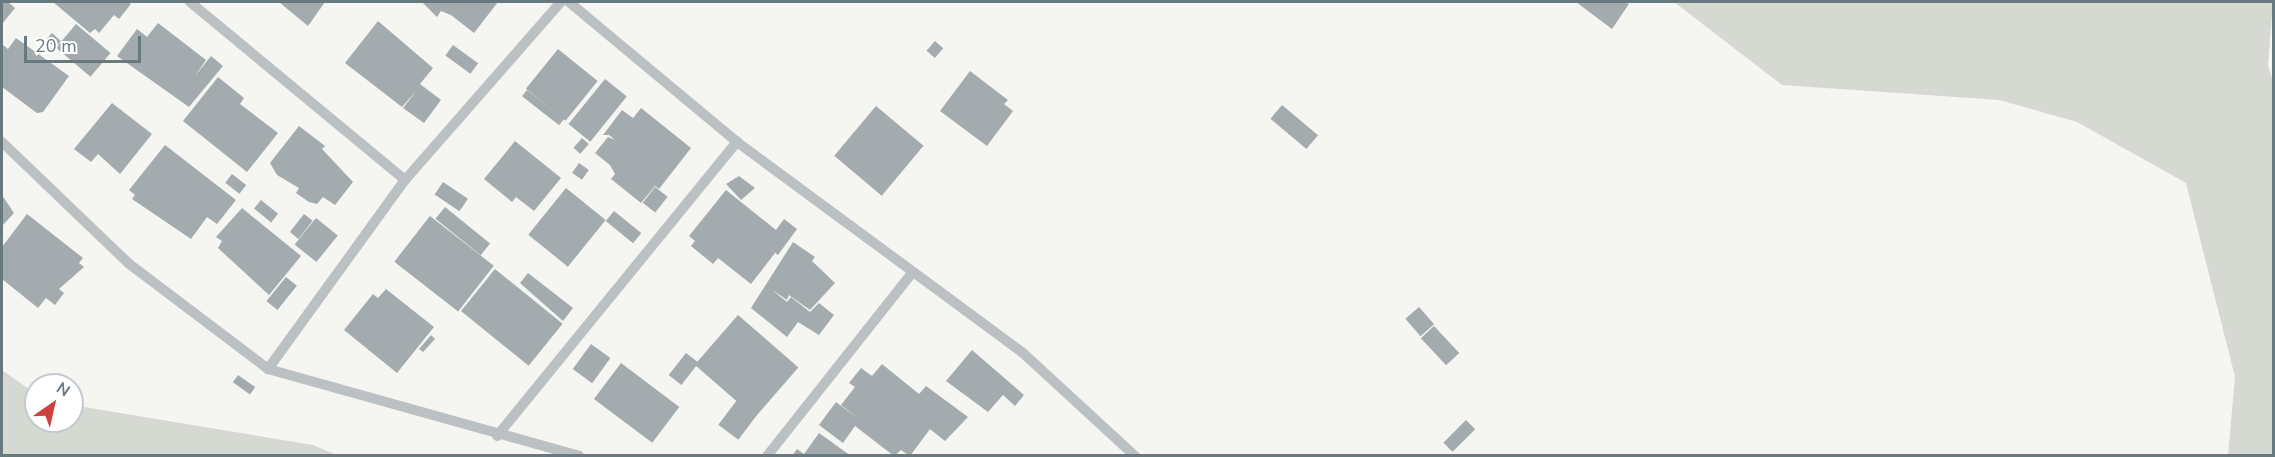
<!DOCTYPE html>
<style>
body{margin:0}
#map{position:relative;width:2275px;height:457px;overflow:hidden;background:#f5f5f2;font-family:"Nunito Sans",sans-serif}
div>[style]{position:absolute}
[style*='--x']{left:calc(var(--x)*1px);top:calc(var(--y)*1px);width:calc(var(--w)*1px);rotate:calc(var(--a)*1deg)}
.green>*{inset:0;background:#d6d9d2}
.building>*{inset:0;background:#a3abae;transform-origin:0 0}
.minor>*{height:10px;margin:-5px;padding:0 5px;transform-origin:5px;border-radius:5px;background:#bbc0c2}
span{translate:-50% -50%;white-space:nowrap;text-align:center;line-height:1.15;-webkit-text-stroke:6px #fff;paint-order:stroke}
.frame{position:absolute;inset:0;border:3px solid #68797f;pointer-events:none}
.north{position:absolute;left:24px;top:373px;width:60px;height:60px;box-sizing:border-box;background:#fff;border:2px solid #c3c9cc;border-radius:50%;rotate:34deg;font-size:16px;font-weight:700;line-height:24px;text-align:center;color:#68797f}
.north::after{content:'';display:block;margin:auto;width:21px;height:27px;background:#cc413b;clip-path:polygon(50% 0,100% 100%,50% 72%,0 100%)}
.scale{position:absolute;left:24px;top:36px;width:117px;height:27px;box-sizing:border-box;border:3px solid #68797f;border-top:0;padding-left:8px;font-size:18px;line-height:21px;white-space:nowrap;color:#68797f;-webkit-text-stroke:4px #fff;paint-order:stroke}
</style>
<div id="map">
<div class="green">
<div style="clip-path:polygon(1674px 2px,2273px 2px,2268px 65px,2274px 85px,2273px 455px,2228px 455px,2235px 377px,2186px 183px,2077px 122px,1999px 100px,1782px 85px)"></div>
<div style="clip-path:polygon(2px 370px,36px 394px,36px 421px,72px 421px,72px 405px,313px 445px,337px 455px,2px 455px)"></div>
</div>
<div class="building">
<div style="clip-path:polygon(8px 2px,15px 8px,2px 24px,2px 3px)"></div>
<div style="clip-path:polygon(53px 2px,128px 2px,131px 4px,119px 19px,114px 15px,99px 33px,95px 29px,90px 33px)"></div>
<div style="clip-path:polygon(279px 2px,325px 2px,308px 26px)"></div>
<div style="clip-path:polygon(422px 2px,498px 2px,474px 33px,451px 15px,441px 11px,437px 17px)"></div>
<div style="clip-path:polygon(1576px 2px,1625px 2px,1629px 4px,1612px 29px)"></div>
<div style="clip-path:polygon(378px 21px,433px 68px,420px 84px,441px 100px,424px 123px,403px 108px,417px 90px,402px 107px,345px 63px)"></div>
<div style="clip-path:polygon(158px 23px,206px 60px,195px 76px,211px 56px,223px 66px,189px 107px,117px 56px,137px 29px,147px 37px)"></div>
<div style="left:76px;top:24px;width:45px;height:31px;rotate:40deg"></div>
<div style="left:52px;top:33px;width:12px;height:9px;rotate:42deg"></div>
<div style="clip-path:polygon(16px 38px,69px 76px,43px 112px,37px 113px,2px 87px,2px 44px,8px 49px)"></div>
<div style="left:935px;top:41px;width:11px;height:13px;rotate:41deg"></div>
<div style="left:453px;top:45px;width:31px;height:13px;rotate:36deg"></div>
<div style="left:558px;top:49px;width:51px;height:51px;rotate:39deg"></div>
<div style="clip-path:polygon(970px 71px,1008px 100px,1004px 104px,1013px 111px,987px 146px,940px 111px)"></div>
<div style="clip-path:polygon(218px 77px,244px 98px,240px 104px,278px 133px,247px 172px,183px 121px)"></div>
<div style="left:605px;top:79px;width:28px;height:58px;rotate:39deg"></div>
<div style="left:527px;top:90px;width:47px;height:8px;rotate:38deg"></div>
<div style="clip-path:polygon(112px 103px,152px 134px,120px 174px,98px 154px,91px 162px,74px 149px)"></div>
<div style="left:1282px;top:105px;width:47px;height:18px;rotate:40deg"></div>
<div style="left:876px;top:106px;width:62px;height:65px;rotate:40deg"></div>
<div style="clip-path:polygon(641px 108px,691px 148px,659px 189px,655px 186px,641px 203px,611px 179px,615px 174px,610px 165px,595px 153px,608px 137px,615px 140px,609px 135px,603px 135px,622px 110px,633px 118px)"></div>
<div style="clip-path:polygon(299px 126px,325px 146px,322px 149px,353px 182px,335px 205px,323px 197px,317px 204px,309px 202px,296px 193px,299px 188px,277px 175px,270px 163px)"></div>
<div style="left:582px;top:138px;width:9px;height:13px;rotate:41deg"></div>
<div style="clip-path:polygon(515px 141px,561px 178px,534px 211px,516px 197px,512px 202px,484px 179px)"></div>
<div style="clip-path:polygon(165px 145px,236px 200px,217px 224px,207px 217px,191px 239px,132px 199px,135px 195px,129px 190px)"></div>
<div style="left:579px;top:163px;width:12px;height:12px;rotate:35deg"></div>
<div style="left:232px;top:174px;width:18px;height:11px;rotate:38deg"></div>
<div style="clip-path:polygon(739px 176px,755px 188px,741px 200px,726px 184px)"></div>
<div style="left:443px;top:182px;width:30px;height:15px;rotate:34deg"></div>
<div style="left:655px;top:187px;width:16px;height:20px;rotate:38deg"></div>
<div style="left:566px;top:188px;width:51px;height:60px;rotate:39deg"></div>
<div style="clip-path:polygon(726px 190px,776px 230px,784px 219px,797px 229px,778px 255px,770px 249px,775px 253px,751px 284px,718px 258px,713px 264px,691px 246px,695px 241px,689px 236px)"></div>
<div style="clip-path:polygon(2px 195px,14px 213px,2px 226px)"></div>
<div style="left:261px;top:200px;width:22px;height:11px;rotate:39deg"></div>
<div style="left:445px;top:207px;width:58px;height:15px;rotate:39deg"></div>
<div style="clip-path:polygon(242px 208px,301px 256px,269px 295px,218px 248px,222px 241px,216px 237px)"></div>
<div style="left:614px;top:211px;width:35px;height:13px;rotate:39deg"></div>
<div style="clip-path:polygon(27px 214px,83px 258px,79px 263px,84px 267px,59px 289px,64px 293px,55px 305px,46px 298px,38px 308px,2px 279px,2px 247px)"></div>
<div style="left:304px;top:214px;width:11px;height:23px;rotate:38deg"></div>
<div style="left:430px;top:216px;width:81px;height:58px;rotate:38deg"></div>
<div style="left:316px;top:218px;width:28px;height:34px;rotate:39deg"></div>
<div style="clip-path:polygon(793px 242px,815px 257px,812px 261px,835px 283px,810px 310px,789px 295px,787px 300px,771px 289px,787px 302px,791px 297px,810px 312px,819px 303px,834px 315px,819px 335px,798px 322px,787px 337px,751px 308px)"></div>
<div style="left:495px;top:269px;width:87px;height:54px;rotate:39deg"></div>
<div style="clip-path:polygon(528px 273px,573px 308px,563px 321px,520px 283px)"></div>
<div style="left:286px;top:277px;width:14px;height:31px;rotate:39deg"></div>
<div style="clip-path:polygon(386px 289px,434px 327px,397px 373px,344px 330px,373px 294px,378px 298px)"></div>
<div style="left:1419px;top:307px;width:23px;height:18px;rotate:49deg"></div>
<div style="left:738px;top:315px;width:80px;height:66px;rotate:41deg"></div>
<div style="left:1434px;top:326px;width:37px;height:18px;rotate:47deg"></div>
<div style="clip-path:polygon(431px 335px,435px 339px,423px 352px,419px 349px)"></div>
<div style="left:591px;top:344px;width:24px;height:31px;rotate:36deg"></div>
<div style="clip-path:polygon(972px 350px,1024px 395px,1015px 406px,1003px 395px,988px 412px,946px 381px)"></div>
<div style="left:686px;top:353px;width:16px;height:28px;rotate:38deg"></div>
<div style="left:621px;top:363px;width:73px;height:45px;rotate:37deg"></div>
<div style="clip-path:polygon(882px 364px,919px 394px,926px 386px,968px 417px,945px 441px,930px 429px,910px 456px,901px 450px,894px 456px,855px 426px,843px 443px,819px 425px,836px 402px,860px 420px,841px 405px,855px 387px,849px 383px,861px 368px,872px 376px)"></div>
<div style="left:238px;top:375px;width:21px;height:9px;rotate:35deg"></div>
<div style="left:737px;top:400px;width:25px;height:31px;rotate:37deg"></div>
<div style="left:1466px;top:420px;width:13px;height:32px;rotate:45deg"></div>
<div style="clip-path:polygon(819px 433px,851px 456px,792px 456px,797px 449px,804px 454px)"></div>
</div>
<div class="minor">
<div style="--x:190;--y:2;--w:279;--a:39.6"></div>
<div style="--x:569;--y:2;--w:219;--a:39.8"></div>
<div style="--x:737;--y:142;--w:355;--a:36.4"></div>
<div style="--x:1023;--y:353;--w:152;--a:42.6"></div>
<div style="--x:2;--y:142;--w:175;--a:43.8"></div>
<div style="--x:128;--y:263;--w:176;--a:37.1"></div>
<div style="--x:268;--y:369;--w:323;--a:15.6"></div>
<div style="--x:268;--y:369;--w:233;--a:-54.1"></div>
<div style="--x:405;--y:180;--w:237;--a:-48.8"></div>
<div style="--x:497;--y:436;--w:380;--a:-50.8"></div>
<div style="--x:767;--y:456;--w:233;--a:-51.6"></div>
</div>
<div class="frame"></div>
<div class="north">N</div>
<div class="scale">20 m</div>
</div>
